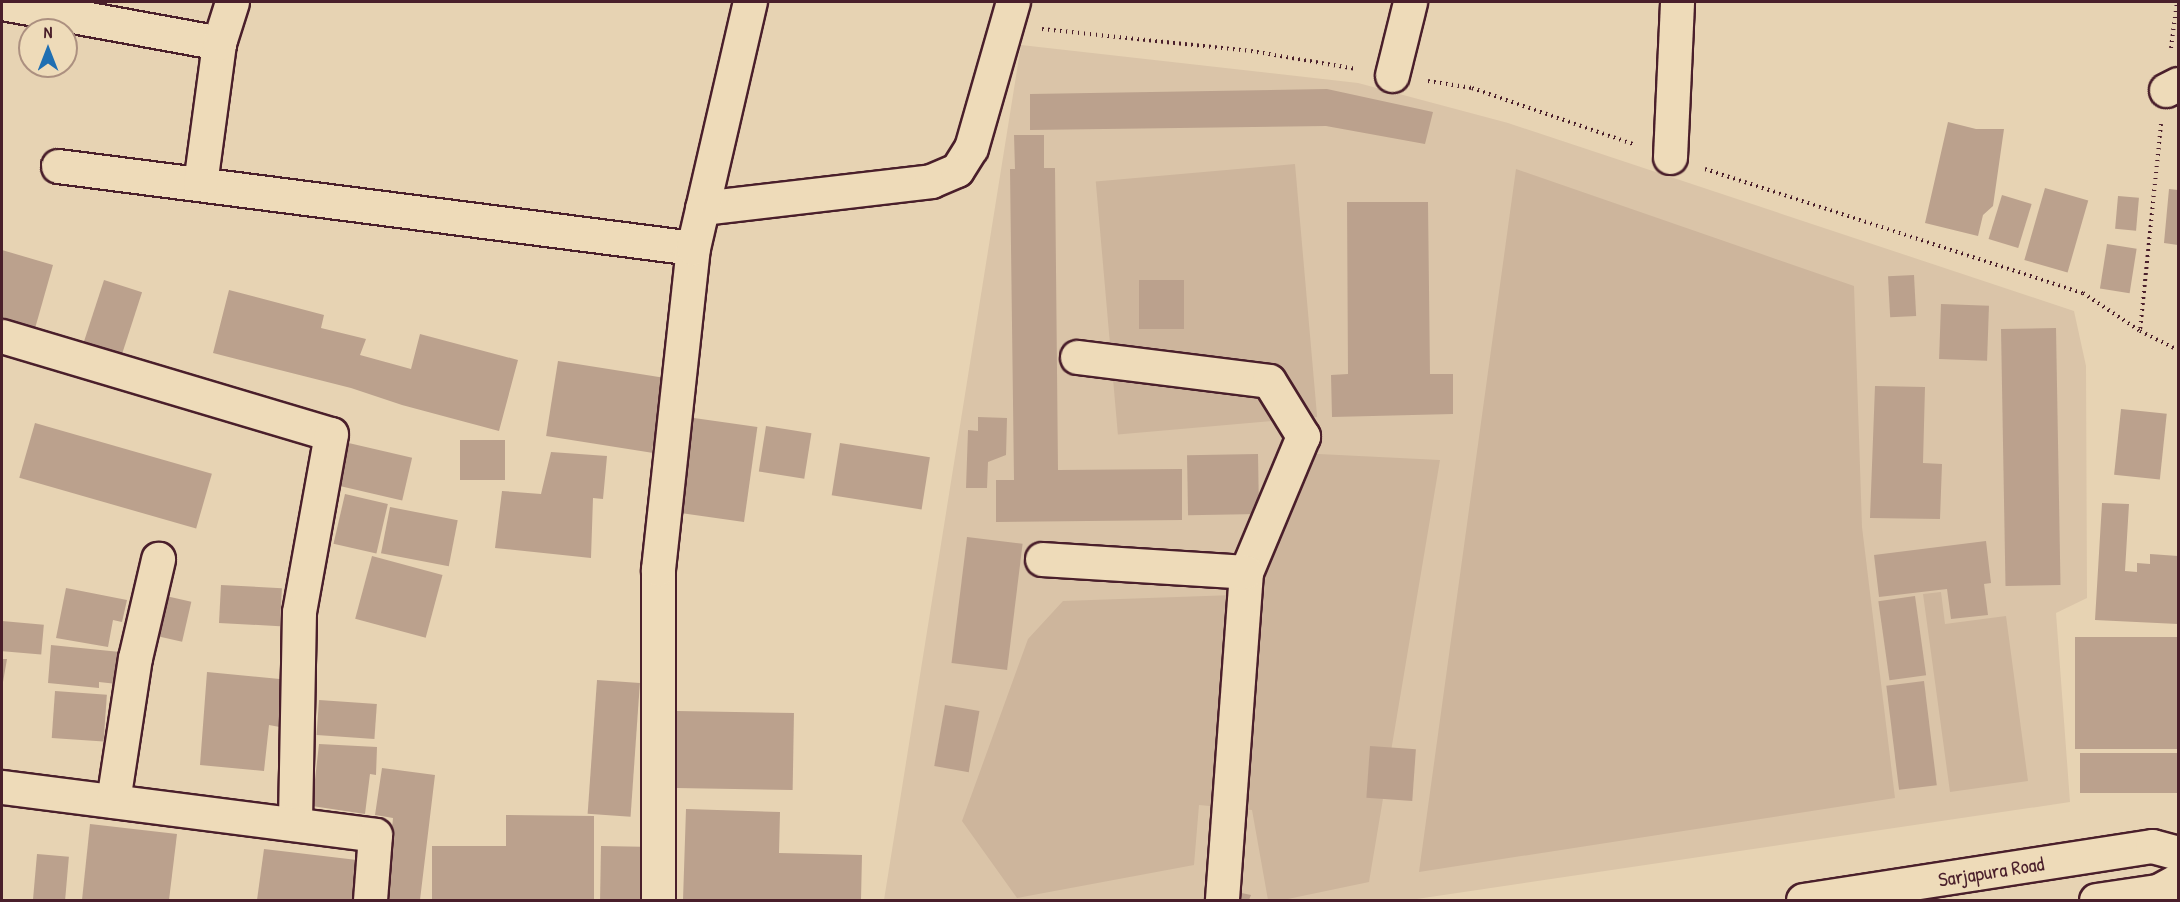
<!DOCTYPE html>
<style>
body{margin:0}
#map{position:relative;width:2180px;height:902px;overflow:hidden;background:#e7d3b3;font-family:"Patrick Hand",sans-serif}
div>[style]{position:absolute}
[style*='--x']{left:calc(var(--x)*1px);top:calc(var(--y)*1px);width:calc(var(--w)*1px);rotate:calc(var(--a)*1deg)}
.built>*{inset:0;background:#dac4a8}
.green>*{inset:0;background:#cdb59c;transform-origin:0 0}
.building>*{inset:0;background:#bba18d;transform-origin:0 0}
.path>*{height:4px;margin-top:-2px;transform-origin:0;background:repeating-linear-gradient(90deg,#4a1f2b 0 1.5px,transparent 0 6px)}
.roads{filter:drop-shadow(2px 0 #4a1f2b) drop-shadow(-2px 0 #4a1f2b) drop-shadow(0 2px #4a1f2b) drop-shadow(0 -2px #4a1f2b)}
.minor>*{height:33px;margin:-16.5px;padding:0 16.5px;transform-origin:16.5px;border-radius:16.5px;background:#eedbb9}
.major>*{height:33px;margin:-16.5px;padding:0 16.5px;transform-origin:16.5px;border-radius:16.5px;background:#eedbb9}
span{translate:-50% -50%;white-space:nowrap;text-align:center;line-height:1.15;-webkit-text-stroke:6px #eedbb9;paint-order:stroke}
.street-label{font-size:20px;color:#4a1f2b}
.frame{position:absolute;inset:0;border:3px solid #4a1f2b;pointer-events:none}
.north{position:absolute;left:18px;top:18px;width:60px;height:60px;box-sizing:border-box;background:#eedbb9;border:2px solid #ac9080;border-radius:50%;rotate:0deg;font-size:16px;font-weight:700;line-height:24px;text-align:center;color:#4a1f2b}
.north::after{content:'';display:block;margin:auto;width:21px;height:27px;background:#1f6fb2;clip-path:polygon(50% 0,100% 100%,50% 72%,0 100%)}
</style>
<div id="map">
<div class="built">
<div style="clip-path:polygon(1021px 45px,1358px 83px,1508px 123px,2074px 311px,2086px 366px,2087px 598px,2056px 613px,2070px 802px,1410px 900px,884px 900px)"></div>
</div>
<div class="green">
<div style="left:1295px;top:164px;width:254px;height:200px;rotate:85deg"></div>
<div style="clip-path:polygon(1516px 169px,1854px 286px,1862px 527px,1895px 798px,1419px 872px)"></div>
<div style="clip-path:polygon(1278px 452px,1440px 460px,1369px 882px,1283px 900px,1268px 900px,1252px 810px,1199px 805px,1194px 865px,1017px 898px,962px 821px,1028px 639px,1063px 601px,1263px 594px)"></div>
<div style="clip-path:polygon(1941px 592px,1945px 624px,2006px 616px,2028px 781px,1950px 792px,1923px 594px)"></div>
</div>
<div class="building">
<div style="clip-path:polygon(1327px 89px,1433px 112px,1425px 144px,1326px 126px,1030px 130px,1030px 94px)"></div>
<div style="clip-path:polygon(1948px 122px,1976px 129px,2004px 129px,1993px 206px,1983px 215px,1978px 236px,1925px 223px)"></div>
<div style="clip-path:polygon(1014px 135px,1044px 135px,1044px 168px,1055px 168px,1058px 470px,1182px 469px,1182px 520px,996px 522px,996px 480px,1014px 480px,1010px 169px,1015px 169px)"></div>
<div style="left:2045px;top:188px;width:45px;height:75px;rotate:16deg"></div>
<div style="clip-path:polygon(2169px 189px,2178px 190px,2178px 245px,2164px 243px)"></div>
<div style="left:2002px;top:195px;width:31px;height:46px;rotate:17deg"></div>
<div style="left:2118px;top:196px;width:21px;height:33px;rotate:5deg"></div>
<div style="clip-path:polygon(1347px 202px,1428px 202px,1430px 374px,1453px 374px,1453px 414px,1332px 417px,1331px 375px,1348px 374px)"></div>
<div style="left:2107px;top:244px;width:30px;height:45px;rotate:9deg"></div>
<div style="clip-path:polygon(2px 250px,53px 265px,34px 332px,2px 323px)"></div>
<div style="left:1914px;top:275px;width:41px;height:26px;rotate:87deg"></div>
<div style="left:104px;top:280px;width:40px;height:71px;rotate:18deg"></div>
<div style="left:1139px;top:280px;width:45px;height:49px"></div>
<div style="clip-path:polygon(229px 290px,324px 315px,321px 328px,366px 339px,360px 355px,411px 369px,420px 334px,518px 360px,499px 431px,402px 405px,351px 388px,213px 353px)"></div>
<div style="left:1941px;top:304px;width:48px;height:55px;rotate:2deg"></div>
<div style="left:2056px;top:328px;width:257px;height:55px;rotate:89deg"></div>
<div style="left:558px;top:361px;width:107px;height:76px;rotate:9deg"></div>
<div style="clip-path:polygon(1875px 386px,1925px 387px,1923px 463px,1942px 464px,1940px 519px,1870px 518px)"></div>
<div style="left:2121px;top:409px;width:46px;height:66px;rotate:6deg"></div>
<div style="clip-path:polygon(978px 417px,1007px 418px,1006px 455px,988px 462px,987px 488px,966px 488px,968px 430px,978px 431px)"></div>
<div style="left:694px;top:418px;width:64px;height:96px;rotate:8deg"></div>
<div style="left:35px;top:423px;width:184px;height:57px;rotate:16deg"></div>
<div style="left:766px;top:426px;width:46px;height:46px;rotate:9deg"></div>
<div style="left:460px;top:440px;width:45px;height:40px"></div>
<div style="left:340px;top:441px;width:74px;height:44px;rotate:13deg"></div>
<div style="left:840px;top:443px;width:91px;height:53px;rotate:9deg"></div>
<div style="clip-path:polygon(551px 452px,607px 456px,603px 499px,593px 498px,591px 558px,495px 548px,502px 491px,541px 494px)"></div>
<div style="left:1258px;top:454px;width:60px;height:71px;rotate:89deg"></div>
<div style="left:345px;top:494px;width:44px;height:51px;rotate:13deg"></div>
<div style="clip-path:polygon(2102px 503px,2129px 504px,2125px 571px,2137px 572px,2137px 563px,2150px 564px,2150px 554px,2178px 556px,2178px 624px,2095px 620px)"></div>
<div style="left:390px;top:507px;width:69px;height:47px;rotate:11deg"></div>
<div style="left:967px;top:537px;width:56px;height:127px;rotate:7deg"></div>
<div style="clip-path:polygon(1986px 541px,1991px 583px,1984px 584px,1988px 615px,1951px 619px,1947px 589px,1879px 597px,1874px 555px)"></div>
<div style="left:372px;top:556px;width:73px;height:65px;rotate:15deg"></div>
<div style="left:221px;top:585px;width:61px;height:38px;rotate:3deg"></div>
<div style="clip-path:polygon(66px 588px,127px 600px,122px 622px,113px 620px,108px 647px,56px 638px)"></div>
<div style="left:166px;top:596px;width:26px;height:41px;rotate:13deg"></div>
<div style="left:1915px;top:596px;width:80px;height:37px;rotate:82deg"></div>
<div style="left:2px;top:621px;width:42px;height:30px;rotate:5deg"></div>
<div style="left:2178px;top:637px;width:112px;height:103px;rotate:90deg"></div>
<div style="clip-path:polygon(51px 645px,120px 652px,117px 684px,99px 682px,99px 688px,48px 683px)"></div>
<div style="clip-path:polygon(2px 659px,7px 659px,3px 682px,2px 682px)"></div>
<div style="clip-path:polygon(207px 672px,290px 680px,285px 728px,269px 725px,264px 771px,200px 765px)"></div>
<div style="left:597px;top:680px;width:43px;height:134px;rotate:4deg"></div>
<div style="left:1924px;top:681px;width:105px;height:38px;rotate:83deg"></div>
<div style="left:55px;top:691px;width:52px;height:47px;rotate:4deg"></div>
<div style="left:319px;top:700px;width:58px;height:35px;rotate:4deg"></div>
<div style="left:945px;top:705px;width:35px;height:62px;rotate:10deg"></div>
<div style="left:677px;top:711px;width:117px;height:77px;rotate:1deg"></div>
<div style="clip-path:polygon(319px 744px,377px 747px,376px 775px,370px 774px,365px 814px,312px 806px)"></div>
<div style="left:1370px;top:746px;width:46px;height:52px;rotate:4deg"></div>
<div style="left:2178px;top:753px;width:40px;height:98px;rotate:90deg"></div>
<div style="clip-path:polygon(382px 768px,435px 775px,420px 900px,385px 900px,393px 818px,375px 815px)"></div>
<div style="clip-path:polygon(686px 809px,780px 812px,779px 853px,862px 855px,861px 900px,683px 900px)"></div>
<div style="clip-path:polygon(506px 815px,594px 816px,594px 900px,432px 900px,432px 846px,506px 846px)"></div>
<div style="clip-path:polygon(90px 824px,177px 834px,169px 900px,82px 900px)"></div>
<div style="left:601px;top:846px;width:40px;height:54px;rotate:1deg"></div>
<div style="clip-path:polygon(264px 849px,357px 860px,352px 900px,257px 900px)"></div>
<div style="left:37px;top:854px;width:32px;height:46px;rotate:5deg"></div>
<div style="clip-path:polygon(1232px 891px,1251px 895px,1249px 900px,1229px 900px)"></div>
</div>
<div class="path">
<div style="--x:1042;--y:29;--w:210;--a:6"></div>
<div style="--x:1251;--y:51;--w:107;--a:9.7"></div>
<div style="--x:2171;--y:48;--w:46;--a:-82.6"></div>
<div style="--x:1428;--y:81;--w:45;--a:9"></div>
<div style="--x:1472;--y:88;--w:170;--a:19.2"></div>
<div style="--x:2161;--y:124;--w:208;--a:95.8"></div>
<div style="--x:2140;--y:331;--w:42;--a:26.6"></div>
<div style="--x:1705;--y:169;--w:398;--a:18.2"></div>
<div style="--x:2083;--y:293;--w:69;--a:33.7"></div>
</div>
<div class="roads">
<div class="minor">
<div style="--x:2;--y:3;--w:221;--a:10.4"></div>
<div style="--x:1392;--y:75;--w:75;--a:-76.1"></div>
<div style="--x:2166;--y:90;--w:13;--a:-27"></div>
<div style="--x:1670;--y:157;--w:155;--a:-87.4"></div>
<div style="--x:58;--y:166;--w:640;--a:7.36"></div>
<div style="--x:200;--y:184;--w:142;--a:-82.3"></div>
<div style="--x:219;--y:43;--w:43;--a:-72.4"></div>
<div style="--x:702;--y:208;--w:231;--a:-6.7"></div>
<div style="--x:931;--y:181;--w:28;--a:-23"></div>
<div style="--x:957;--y:170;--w:26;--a:-58"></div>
<div style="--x:971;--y:148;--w:152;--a:-74"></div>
<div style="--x:2;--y:336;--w:343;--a:16.6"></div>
<div style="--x:331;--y:434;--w:181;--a:100.2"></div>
<div style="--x:299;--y:612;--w:212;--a:91.1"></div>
<div style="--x:1077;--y:357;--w:193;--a:7.1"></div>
<div style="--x:1269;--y:381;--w:65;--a:58.3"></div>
<div style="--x:1303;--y:436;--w:147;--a:112.7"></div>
<div style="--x:1246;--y:572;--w:329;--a:94.2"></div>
<div style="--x:1042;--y:559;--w:204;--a:3.6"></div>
<div style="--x:2;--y:787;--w:376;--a:7.3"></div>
<div style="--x:375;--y:835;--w:65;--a:94.4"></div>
<div style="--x:113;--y:801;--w:145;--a:-81.3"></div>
<div style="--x:135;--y:658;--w:102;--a:-76.9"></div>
<div style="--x:658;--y:900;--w:331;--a:-90"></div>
<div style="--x:658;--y:569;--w:323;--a:-83.8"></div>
<div style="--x:693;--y:248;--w:253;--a:-77"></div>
</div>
<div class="major">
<div style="--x:1803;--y:900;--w:353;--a:-8.8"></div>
<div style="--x:2152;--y:846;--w:27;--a:15"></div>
<div style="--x:2096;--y:900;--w:63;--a:-8.3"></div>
<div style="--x:2158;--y:891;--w:23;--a:-29"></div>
</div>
</div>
<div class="street-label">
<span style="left:1991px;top:871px;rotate:-9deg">Sarjapura Road</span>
</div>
<div class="frame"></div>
<div class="north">N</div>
</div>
